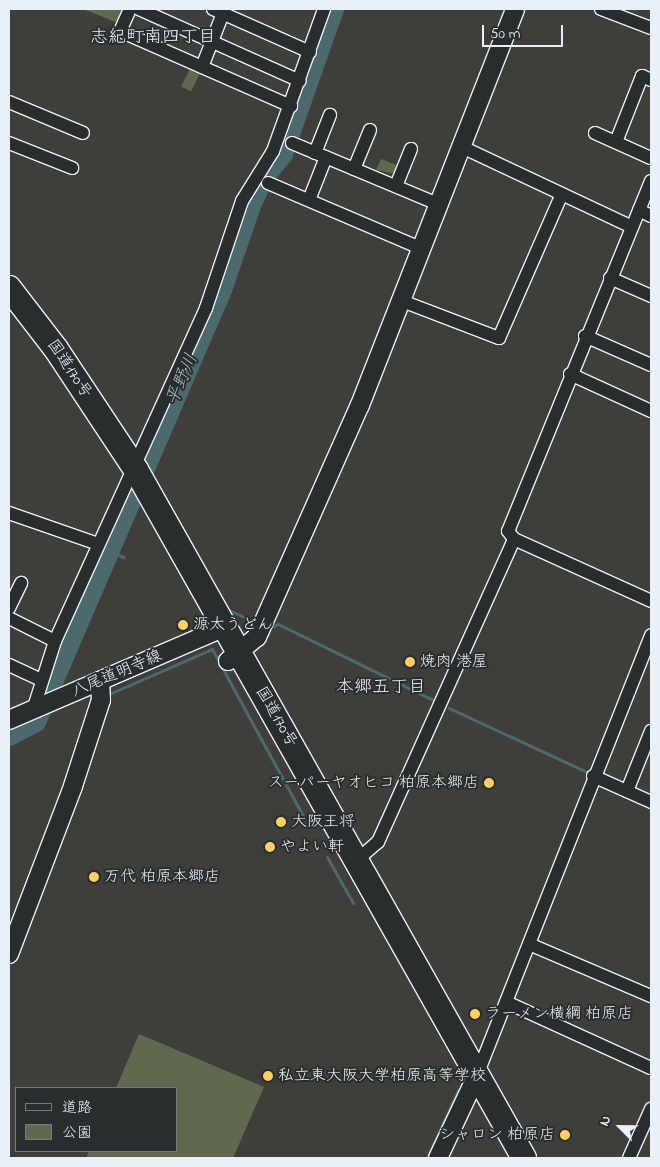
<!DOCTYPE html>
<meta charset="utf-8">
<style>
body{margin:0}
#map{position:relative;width:660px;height:1167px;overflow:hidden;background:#3f3e3a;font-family:"Indie Flower","Klee One",sans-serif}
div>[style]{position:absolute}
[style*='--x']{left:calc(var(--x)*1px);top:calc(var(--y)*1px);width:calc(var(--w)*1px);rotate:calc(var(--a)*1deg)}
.green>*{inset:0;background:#606950;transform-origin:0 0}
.stream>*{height:3px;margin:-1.5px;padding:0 1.5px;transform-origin:1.5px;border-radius:1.5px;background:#4c6a6d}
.river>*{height:20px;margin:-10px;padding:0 10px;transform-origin:10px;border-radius:10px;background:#4c6a6d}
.roads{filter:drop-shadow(1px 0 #e8f1f8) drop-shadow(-1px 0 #e8f1f8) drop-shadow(0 1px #e8f1f8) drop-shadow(0 -1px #e8f1f8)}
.street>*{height:12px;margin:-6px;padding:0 6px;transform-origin:6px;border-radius:6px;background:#2a2d2e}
.secondary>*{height:18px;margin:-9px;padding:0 9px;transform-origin:9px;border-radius:9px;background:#2a2d2e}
.highway>*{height:24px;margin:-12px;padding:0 12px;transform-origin:12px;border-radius:12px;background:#2a2d2e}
.dots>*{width:14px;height:14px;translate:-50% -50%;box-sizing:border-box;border:2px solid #2a2d2e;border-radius:50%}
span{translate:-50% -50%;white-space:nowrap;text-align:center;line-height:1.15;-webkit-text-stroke:4px #2a2d2e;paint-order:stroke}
.street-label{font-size:16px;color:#e8f1f8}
.poi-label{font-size:16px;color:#e8f1f8}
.left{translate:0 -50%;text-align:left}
.right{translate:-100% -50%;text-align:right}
.neighbourhood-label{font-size:18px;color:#e8f1f8}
.water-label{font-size:18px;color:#aabbc0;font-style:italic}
.frame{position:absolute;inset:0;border:10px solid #e8f1f8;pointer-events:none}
.legend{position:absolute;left:15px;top:1087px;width:162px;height:65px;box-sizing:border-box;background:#2a2d2e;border:1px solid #767b7f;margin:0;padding:6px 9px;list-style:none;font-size:15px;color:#e8f1f8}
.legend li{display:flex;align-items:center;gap:10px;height:25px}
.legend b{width:25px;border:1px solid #767b7f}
.north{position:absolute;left:595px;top:1102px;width:50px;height:50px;-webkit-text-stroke:4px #2a2d2e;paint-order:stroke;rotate:293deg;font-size:14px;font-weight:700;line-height:20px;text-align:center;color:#e8f1f8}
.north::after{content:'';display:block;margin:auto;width:18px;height:22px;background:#e8f1f8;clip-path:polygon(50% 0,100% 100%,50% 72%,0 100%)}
.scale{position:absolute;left:482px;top:25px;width:81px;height:22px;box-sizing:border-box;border:2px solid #e8f1f8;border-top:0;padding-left:6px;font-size:15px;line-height:18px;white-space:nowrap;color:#e8f1f8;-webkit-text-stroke:4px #2a2d2e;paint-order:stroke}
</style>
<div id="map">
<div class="green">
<div style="clip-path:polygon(83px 9px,124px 9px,118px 23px)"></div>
<div style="left:191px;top:67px;width:11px;height:22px;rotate:27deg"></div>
<div style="clip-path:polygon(381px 159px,399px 166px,396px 174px,376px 170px)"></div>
<div style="clip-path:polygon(139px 1034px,264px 1087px,233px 1158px,86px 1158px,89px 1151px,176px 1151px,176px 1088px,116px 1088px)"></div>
</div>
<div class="stream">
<div style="--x:108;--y:550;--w:17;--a:25"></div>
<div style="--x:229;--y:610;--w:26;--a:25"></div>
<div style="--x:269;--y:628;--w:10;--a:-24"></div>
<div style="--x:278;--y:624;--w:173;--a:26.1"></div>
<div style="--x:109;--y:694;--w:112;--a:-23.6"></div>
<div style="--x:212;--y:649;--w:190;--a:61.4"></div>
<div style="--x:449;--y:708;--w:152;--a:24.9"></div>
<div style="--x:36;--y:722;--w:4;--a:-27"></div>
<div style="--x:327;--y:857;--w:53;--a:60.5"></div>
<div style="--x:427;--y:1158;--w:75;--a:-65.5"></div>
</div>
<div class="river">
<div style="--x:9;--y:736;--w:30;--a:-27"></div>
<div style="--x:36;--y:722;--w:470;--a:-66.7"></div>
<div style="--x:222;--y:290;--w:89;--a:-71"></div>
<div style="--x:251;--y:206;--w:30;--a:-66"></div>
<div style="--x:263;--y:179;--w:32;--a:-51"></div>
<div style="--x:283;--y:154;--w:154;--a:-70.6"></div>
</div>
<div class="roads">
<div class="street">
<div style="--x:130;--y:9;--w:24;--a:114"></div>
<div style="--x:120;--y:31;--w:187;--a:23.7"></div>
<div style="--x:139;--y:9;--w:176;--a:24.1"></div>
<div style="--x:213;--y:9;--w:106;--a:23.9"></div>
<div style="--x:601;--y:9;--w:53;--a:20.8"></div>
<div style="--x:202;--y:67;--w:58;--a:-68.7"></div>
<div style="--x:9;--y:102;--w:80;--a:22.7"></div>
<div style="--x:595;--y:133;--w:61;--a:24.1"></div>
<div style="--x:616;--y:142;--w:71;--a:-68.5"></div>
<div style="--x:642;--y:76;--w:10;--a:24"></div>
<div style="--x:9;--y:143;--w:68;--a:21.6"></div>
<div style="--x:292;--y:143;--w:160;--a:22.7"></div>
<div style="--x:462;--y:147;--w:188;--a:25.2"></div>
<div style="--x:315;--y:153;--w:41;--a:-68.5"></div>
<div style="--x:354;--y:169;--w:42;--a:-67.7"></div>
<div style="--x:651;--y:181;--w:378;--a:112.2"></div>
<div style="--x:508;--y:531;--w:10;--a:53"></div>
<div style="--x:514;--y:539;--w:150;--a:24.3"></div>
<div style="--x:268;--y:183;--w:168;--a:23.1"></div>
<div style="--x:396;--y:186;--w:40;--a:-68"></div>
<div style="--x:309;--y:200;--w:46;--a:-68.4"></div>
<div style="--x:639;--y:210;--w:13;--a:27"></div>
<div style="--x:610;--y:278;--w:45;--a:23.7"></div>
<div style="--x:402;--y:301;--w:104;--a:20.9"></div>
<div style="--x:499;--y:338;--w:157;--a:-66.4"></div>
<div style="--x:585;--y:336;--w:72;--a:23.7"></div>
<div style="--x:570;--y:374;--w:89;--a:24.6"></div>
<div style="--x:9;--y:513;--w:94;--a:19.2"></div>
<div style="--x:9;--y:608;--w:28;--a:-64"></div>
<div style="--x:9;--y:618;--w:51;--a:26.6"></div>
<div style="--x:9;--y:665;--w:35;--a:25"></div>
<div style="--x:34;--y:707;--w:69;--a:-72.3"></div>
<div style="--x:55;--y:641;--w:366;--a:-65.6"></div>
<div style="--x:206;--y:308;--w:113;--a:-71.4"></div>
<div style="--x:242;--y:201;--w:59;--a:-58.2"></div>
<div style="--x:273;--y:151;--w:151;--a:-70.2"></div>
<div style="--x:593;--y:776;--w:64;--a:24.1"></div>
<div style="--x:627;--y:791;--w:65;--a:-68.2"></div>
<div style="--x:357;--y:860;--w:28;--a:-41"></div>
<div style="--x:378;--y:842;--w:332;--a:-65.8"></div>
<div style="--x:529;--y:944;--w:133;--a:23.1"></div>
<div style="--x:506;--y:1002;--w:159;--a:24.5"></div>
<div style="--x:477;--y:1075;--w:473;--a:-68.4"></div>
<div style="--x:629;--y:1158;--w:54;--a:-65.8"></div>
</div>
<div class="secondary">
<div style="--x:228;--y:661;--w:38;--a:-40"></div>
<div style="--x:257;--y:637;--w:254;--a:-66.1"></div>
<div style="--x:360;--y:405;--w:425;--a:-68.6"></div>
<div style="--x:9;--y:720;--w:235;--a:-23.3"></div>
<div style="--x:9;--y:954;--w:180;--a:-69.1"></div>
<div style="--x:73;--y:786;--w:90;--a:-72"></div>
<div style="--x:101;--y:700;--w:18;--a:-93"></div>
<div style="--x:438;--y:1158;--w:92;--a:-64.8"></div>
</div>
<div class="highway">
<div style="--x:9;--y:288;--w:77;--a:52.4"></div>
<div style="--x:56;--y:349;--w:145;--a:56.5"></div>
<div style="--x:136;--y:470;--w:790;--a:60.58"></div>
</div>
</div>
<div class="dots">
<div style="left:183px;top:625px;background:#ffd166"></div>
<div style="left:410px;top:662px;background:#ffd166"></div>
<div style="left:489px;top:783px;background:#ffd166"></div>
<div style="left:281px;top:822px;background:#ffd166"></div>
<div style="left:270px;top:847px;background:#ffd166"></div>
<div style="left:94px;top:877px;background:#ffd166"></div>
<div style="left:475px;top:1014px;background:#ffd166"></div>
<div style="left:268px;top:1076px;background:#ffd166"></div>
<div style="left:565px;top:1135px;background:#ffd166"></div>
</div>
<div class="street-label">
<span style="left:69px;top:369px;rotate:56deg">国道170号</span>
<span style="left:117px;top:674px;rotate:-23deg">八尾道明寺線</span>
<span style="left:276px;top:717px;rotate:60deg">国道170号</span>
</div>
<div class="poi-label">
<span class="left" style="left:193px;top:625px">源太うどん</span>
<span class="left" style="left:420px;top:662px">焼肉 港屋</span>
<span class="right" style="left:479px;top:783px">スーパーヤオヒコ 柏原本郷店</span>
<span class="left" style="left:291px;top:822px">大阪王将</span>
<span class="left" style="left:280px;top:847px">やよい軒</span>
<span class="left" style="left:104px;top:877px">万代 柏原本郷店</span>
<span class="left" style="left:485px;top:1014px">ラーメン横綱 柏原店</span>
<span class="left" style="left:278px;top:1076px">私立東大阪大学柏原高等学校</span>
<span class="right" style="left:555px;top:1135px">シャロン 柏原店</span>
</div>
<div class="neighbourhood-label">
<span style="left:153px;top:38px">志紀町南四丁目</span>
<span style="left:381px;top:688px">本郷五丁目</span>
</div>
<div class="water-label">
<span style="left:183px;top:380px;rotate:-67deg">平野川</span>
</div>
<div class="frame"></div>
<ul class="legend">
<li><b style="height:6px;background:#2a2d2e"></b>道路</li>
<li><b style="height:14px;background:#606950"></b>公園</li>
</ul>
<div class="north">N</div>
<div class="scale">50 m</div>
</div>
